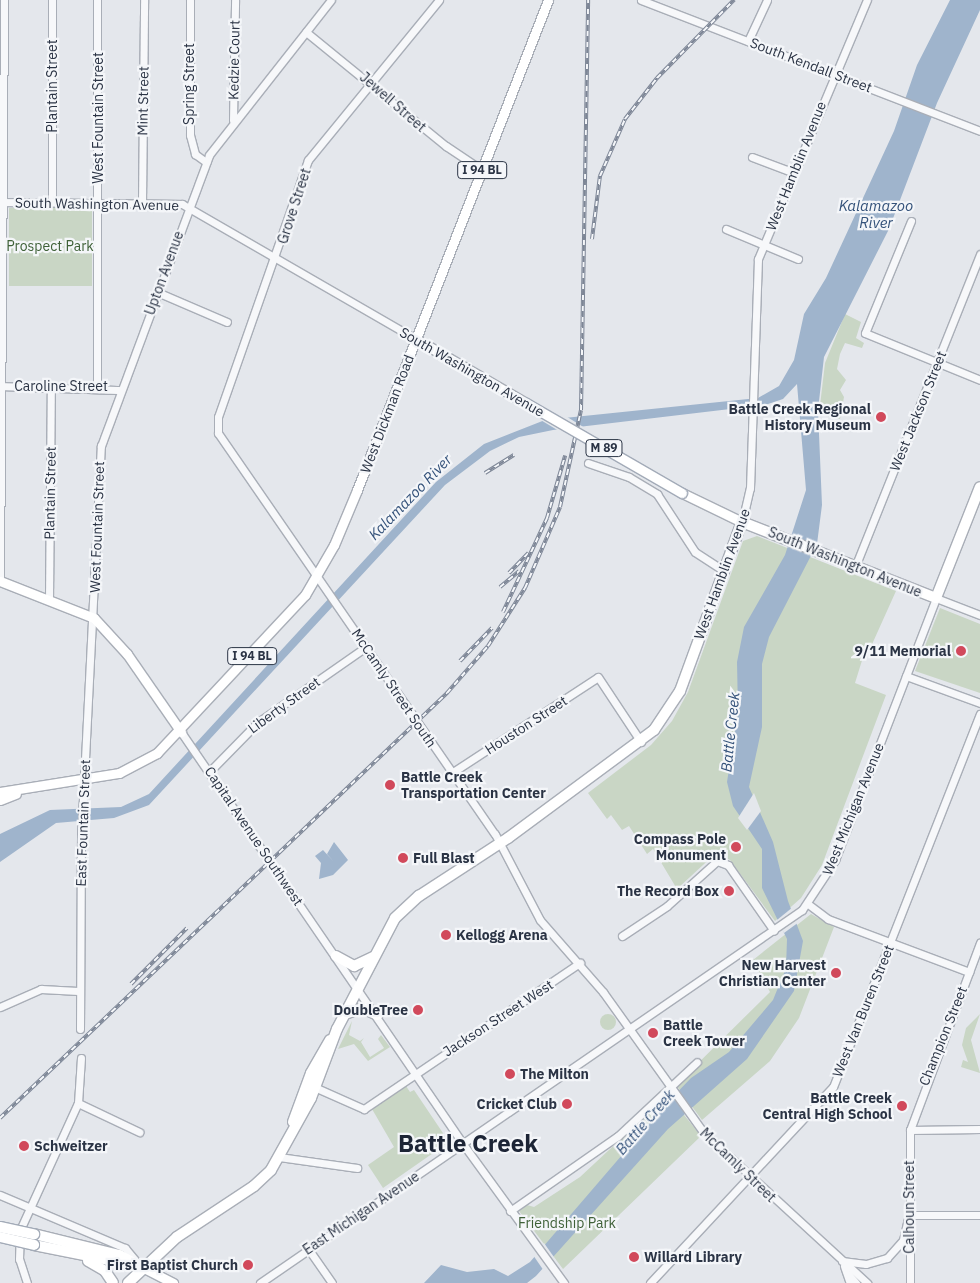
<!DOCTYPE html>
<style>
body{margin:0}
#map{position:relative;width:980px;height:1283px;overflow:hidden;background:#e4e7ec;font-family:"IBM Plex Sans",sans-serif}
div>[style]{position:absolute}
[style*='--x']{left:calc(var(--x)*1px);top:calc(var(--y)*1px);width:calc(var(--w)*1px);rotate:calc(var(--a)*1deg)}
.green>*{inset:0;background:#c9d6c5;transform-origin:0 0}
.round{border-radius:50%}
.water>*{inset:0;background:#9fb4cc}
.pier>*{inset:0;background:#e4e7ec}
.roads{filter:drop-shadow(1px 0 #a9aeb7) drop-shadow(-1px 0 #a9aeb7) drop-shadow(0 1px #a9aeb7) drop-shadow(0 -1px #a9aeb7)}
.minor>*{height:7px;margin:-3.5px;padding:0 3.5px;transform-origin:3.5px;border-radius:3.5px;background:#f7f8fa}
.major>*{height:9px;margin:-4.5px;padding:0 4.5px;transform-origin:4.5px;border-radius:4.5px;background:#fff}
.highway>*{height:10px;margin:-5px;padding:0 5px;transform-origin:5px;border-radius:5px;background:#fff}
.rail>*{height:4px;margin-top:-2px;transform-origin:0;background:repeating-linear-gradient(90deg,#f4f6f9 0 5.5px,#7d8696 0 11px);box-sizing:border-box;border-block:1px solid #7d8696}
.bridges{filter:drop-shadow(1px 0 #a3abb8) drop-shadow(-1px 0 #a3abb8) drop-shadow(0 1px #a3abb8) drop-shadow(0 -1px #a3abb8)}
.major-bridge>*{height:9px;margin:-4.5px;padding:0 4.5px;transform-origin:4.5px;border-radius:4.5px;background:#fff}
.highway-bridge>*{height:10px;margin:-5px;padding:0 5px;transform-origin:5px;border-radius:5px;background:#fff}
.dots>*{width:14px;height:14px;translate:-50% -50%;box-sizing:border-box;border:2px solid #f4f6f9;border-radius:50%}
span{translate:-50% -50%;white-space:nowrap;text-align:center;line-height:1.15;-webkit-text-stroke:4.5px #f4f6f9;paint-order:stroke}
.shield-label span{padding:1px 4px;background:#f4f6f9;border:1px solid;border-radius:4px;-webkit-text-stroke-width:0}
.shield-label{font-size:12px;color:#2b3445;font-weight:700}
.street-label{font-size:14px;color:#2b3445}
.park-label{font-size:14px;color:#3f6138}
.poi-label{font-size:14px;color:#2b3445;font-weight:700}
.right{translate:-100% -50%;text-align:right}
.left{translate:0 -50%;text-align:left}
.water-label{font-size:15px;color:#34527a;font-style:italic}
.town-label{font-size:24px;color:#1d2536;font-weight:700}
</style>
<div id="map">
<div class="green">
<div style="left:9px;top:208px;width:83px;height:78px"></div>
<div style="clip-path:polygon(845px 314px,861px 322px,856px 338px,864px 343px,862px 348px,845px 343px,840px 354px,837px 369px,846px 380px,840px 390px,844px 397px,840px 419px,819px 414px,825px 363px)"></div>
<div style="clip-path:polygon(757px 536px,896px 591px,869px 651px,864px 654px,855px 683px,886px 695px,822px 865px,801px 898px,775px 921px,730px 860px,716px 853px,677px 889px,653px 849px,647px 854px,629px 826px,622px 830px,611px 815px,607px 819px,588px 793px,651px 745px,672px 721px,688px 692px,743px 541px)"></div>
<div style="clip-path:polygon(940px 608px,980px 624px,980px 693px,915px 671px)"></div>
<div style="clip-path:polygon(811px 914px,834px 927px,799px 1018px,770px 1061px,702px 1120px,676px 1085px,770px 992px,753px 960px)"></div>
<div style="clip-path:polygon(980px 1014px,971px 1040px,980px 1073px,961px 1067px,963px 1060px,968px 1062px,962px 1045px,966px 1028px)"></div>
<div class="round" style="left:600px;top:1014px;width:16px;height:16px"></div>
<div style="clip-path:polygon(352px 1021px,349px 1035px,360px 1041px,364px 1038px,361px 1042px,370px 1057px,384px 1048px,378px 1039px,381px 1035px,390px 1047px,368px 1061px,354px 1044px,338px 1049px)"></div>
<div style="clip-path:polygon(406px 1086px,410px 1092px,414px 1090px,449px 1142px,383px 1188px,368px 1165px,394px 1147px,372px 1109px)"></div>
<div style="clip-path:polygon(668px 1095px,701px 1136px,563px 1269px,519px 1211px,527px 1205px,534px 1207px,580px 1177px)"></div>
</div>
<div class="water">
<div style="clip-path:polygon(950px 0,980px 0,980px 10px,937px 103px,889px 229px,824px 357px,818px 410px,822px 505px,817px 544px,769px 637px,762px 664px,762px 727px,749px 787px,773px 842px,788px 901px,803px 941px,794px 991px,747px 1059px,668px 1129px,536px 1276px,527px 1283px,424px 1283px,441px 1265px,467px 1272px,494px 1269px,508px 1276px,530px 1262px,665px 1105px,691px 1078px,729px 1052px,773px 1000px,786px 968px,787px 939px,762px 888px,762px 849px,733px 806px,727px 782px,738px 712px,737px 662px,744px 627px,785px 555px,806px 490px,797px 384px,783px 399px,765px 405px,553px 430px,519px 437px,490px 451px,445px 485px,149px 805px,114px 818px,56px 823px,0 862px,0 834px,50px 810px,121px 807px,149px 794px,436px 482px,484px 444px,545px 420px,758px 398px,779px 386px,794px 360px,804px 314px,826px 278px,894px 131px,917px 65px)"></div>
<div style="clip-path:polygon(334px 842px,348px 860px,333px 875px,319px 879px,321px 863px,315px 856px,323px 850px,334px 862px,327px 854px)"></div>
</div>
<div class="pier">
<div style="clip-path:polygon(564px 415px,585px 428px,559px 431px,539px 419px)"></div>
<div style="clip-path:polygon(754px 793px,761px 811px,747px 830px,738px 818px)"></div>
<div style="clip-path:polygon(793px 907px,799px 922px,784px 933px,777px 920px)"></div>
<div style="clip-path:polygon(544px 1243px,556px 1260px,544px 1271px,533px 1255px)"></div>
</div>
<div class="roads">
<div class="minor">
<div style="--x:52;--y:0;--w:202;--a:90"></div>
<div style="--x:190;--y:0;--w:135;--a:90"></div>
<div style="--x:190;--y:135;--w:20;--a:75"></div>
<div style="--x:195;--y:154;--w:14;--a:36"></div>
<div style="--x:439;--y:0;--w:207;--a:129.3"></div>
<div style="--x:308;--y:160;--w:272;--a:109.3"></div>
<div style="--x:218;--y:417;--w:16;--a:90"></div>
<div style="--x:218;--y:433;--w:487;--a:55.4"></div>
<div style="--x:495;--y:834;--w:97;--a:62.4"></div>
<div style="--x:540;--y:920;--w:96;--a:48.8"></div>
<div style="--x:603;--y:992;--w:173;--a:54.4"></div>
<div style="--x:704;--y:1133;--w:222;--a:42.6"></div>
<div style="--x:641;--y:0;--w:363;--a:21.1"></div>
<div style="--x:306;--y:32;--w:181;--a:39.2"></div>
<div style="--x:446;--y:146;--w:43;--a:33.7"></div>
<div style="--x:748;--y:41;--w:45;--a:-65.1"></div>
<div style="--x:233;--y:120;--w:120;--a:-89"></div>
<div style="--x:752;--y:157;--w:43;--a:20.6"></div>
<div style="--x:0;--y:202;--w:182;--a:0.6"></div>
<div style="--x:182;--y:204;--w:270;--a:30"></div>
<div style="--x:142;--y:203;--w:203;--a:-89.4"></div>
<div style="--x:911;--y:221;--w:121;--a:112.3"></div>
<div style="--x:865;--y:333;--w:124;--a:22.2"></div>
<div style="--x:726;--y:229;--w:78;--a:22.6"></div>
<div style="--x:157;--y:292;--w:76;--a:23.2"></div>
<div style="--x:0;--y:386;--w:121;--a:1.9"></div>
<div style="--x:97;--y:386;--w:386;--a:-90"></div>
<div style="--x:588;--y:463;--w:43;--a:18.9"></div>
<div style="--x:629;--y:477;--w:33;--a:31"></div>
<div style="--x:657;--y:494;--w:69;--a:56.8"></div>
<div style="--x:695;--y:552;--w:33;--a:33"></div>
<div style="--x:742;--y:522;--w:35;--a:-77"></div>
<div style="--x:750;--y:488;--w:229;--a:-88"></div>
<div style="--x:758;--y:259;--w:281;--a:-67.2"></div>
<div style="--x:855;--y:567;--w:337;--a:-68.2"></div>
<div style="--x:0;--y:579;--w:579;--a:-89.6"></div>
<div style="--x:49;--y:600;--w:214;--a:-89.5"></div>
<div style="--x:906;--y:676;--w:79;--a:20"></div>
<div style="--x:181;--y:732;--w:499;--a:55.6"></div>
<div style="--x:463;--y:1144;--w:172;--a:54"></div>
<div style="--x:209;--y:772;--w:70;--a:-45.6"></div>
<div style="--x:258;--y:722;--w:131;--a:-34.8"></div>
<div style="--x:453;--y:772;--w:173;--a:-33.2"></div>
<div style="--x:598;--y:677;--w:78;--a:56.5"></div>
<div style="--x:808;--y:904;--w:25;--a:37"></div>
<div style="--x:828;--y:919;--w:151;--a:20.6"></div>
<div style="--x:622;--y:936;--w:54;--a:-33.7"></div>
<div style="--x:667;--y:906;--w:67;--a:-42"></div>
<div style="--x:717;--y:861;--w:12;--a:20"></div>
<div style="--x:728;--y:865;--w:80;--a:55.1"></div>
<div style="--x:0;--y:1007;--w:45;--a:-23.7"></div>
<div style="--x:41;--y:989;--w:37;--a:3"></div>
<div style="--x:80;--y:1029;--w:191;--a:-89.7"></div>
<div style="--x:81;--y:838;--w:393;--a:-87.1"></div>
<div style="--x:101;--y:446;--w:310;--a:-69.6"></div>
<div style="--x:209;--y:155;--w:197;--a:-51.8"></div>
<div style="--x:312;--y:1086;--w:57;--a:23.9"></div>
<div style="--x:364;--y:1109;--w:261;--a:-34.1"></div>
<div style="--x:78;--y:1103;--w:68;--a:25.4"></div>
<div style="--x:910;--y:1130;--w:70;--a:-0.8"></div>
<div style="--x:279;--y:1157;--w:79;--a:8"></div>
<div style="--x:0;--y:1195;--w:136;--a:23"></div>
<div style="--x:125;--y:1248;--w:25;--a:50"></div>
<div style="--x:510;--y:1211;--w:131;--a:-34.8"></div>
<div style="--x:618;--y:1136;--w:108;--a:-43.1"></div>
<div style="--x:309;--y:1250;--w:40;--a:55.1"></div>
<div style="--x:842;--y:1261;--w:24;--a:7"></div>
<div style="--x:866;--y:1264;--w:22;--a:-16"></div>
<div style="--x:887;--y:1258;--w:24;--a:-48"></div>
<div style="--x:903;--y:1240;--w:26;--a:-77"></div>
<div style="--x:909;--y:1215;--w:71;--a:0"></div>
<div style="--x:844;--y:1266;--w:18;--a:71"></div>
<div style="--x:849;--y:1275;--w:11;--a:49"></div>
<div style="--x:27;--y:1283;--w:25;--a:-108"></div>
<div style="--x:19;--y:1259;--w:29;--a:-88"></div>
<div style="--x:20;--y:1230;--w:140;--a:-65.5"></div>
<div style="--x:78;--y:1103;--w:45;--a:-86.2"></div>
<div style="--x:260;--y:1283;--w:658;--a:-34.54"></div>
<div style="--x:802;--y:910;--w:60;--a:-56.6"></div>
<div style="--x:835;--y:860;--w:281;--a:-68.9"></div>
<div style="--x:936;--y:598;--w:47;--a:21.1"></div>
<div style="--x:650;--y:1283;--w:268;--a:-47"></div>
<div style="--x:833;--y:1087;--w:401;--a:-68.5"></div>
<div style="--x:910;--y:1283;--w:153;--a:-90"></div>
<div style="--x:910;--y:1130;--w:200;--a:-69.5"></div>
</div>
<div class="major">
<div style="--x:416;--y:339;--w:127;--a:30.2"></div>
<div style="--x:682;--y:493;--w:67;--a:25.8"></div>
<div style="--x:0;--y:581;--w:101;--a:21.5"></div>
<div style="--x:94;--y:618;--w:49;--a:47.5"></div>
<div style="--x:127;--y:654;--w:95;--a:55.3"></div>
<div style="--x:0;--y:792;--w:121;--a:-9.1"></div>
<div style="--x:119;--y:773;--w:43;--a:-27.8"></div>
<div style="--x:157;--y:753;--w:216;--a:-46.9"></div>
<div style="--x:305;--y:595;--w:58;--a:-59.9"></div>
<div style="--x:334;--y:545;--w:60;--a:-67.3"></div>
<div style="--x:357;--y:490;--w:526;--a:-68.7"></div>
<div style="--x:0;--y:800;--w:17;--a:-21"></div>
<div style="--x:142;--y:1267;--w:35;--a:27"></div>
</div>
<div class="highway">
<div style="--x:336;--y:956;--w:21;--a:29"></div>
<div style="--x:354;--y:966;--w:21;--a:-25"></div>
<div style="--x:345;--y:1014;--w:18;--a:-19"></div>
<div style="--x:362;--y:1008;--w:17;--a:24"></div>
<div style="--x:293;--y:1122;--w:52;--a:-69.8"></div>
<div style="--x:311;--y:1073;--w:38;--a:-60"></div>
<div style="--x:34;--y:1234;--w:88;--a:13.9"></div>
<div style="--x:119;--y:1255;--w:26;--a:28"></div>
<div style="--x:34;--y:1245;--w:101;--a:11.4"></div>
<div style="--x:88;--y:1261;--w:20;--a:30"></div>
<div style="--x:105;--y:1271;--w:14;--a:56"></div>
<div style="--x:128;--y:1283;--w:67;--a:-43.2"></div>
<div style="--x:177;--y:1237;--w:92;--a:-33.5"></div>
<div style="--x:254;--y:1186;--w:23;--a:-43"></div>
<div style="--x:271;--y:1170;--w:82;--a:-60.9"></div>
<div style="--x:311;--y:1098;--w:74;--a:-69.4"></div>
<div style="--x:337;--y:1029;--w:125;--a:-62.4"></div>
<div style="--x:395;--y:918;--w:33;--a:-43"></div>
<div style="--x:419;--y:896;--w:106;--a:-33.1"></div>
<div style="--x:508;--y:838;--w:182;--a:-36.5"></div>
<div style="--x:654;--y:730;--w:47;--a:-56.3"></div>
<div style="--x:680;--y:691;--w:180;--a:-69.9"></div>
<div style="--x:742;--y:522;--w:208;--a:21.4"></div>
<div style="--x:936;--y:598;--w:119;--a:-68.4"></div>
</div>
</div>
<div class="rail">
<div style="--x:592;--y:239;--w:64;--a:-82.8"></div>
<div style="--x:600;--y:176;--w:62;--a:-66.3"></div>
<div style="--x:625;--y:119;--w:52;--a:-52"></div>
<div style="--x:657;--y:78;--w:110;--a:-45.4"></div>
<div style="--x:485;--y:473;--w:34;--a:-32"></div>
<div style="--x:509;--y:573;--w:28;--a:-46"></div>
<div style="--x:500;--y:587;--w:25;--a:-40"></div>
<div style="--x:503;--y:612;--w:104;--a:-64.9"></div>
<div style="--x:547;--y:518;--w:65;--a:-73.8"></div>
<div style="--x:460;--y:661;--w:46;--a:-45.9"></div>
<div style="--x:131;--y:984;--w:79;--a:-45"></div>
<div style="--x:0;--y:1118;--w:617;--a:-43.55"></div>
<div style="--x:447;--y:693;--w:62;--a:-48.9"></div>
<div style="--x:488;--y:646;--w:69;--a:-57.5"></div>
<div style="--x:525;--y:588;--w:88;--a:-66.6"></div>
<div style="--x:560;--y:507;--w:99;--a:-77.8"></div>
<div style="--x:581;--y:410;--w:410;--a:-89"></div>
</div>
<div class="bridges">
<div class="major-bridge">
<div style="--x:526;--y:403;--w:180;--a:30"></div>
</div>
<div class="highway-bridge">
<div style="--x:0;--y:1227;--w:35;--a:12"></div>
<div style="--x:0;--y:1237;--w:35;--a:13"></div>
</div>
</div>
<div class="dots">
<div style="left:881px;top:417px;background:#d1495b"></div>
<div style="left:961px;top:651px;background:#d1495b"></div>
<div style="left:390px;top:785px;background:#d1495b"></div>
<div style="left:736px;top:847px;background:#d1495b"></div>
<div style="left:403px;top:858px;background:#d1495b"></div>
<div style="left:729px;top:891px;background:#d1495b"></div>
<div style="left:446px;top:935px;background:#d1495b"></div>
<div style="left:836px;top:973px;background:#d1495b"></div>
<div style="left:418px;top:1010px;background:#d1495b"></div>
<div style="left:653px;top:1033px;background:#d1495b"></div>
<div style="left:510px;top:1074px;background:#d1495b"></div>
<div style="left:567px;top:1104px;background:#d1495b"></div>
<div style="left:902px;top:1106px;background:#d1495b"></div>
<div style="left:24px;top:1146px;background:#d1495b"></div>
<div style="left:634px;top:1257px;background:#d1495b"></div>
<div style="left:248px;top:1265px;background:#d1495b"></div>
</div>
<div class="shield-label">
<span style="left:482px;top:170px">I 94 BL</span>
<span style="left:604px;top:448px">M 89</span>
<span style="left:252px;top:656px">I 94 BL</span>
</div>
<div class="street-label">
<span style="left:234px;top:60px;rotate:-89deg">Kedzie Court</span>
<span style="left:811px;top:65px;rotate:21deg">South Kendall Street</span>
<span style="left:189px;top:84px;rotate:-90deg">Spring Street</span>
<span style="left:52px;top:86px;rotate:-90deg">Plantain Street</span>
<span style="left:143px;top:101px;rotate:-89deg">Mint Street</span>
<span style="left:393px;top:102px;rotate:41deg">Jewell Street</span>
<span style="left:98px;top:118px;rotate:-90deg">West Fountain Street</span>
<span style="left:796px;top:166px;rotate:-68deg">West Hamblin Avenue</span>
<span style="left:97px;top:204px;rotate:1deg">South Washington Avenue</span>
<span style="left:294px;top:206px;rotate:-72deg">Grove Street</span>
<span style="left:164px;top:273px;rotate:-70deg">Upton Avenue</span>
<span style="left:472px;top:372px;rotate:30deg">South Washington Avenue</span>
<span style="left:61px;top:386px">Caroline Street</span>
<span style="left:918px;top:411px;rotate:-68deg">West Jackson Street</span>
<span style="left:387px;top:414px;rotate:-69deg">West Dickman Road</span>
<span style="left:50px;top:493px;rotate:-89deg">Plantain Street</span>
<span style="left:97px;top:527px;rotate:-88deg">West Fountain Street</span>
<span style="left:845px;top:562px;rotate:22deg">South Washington Avenue</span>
<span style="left:722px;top:574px;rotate:-70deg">West Hamblin Avenue</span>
<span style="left:394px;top:688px;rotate:56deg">McCamly Street South</span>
<span style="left:284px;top:705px;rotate:-36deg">Liberty Street</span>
<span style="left:526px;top:725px;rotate:-33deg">Houston Street</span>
<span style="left:853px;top:809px;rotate:-68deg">West Michigan Avenue</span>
<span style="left:83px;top:823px;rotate:-88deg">East Fountain Street</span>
<span style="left:254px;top:836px;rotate:56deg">Capital Avenue Southwest</span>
<span style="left:863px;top:1011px;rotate:-68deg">West Van Buren Street</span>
<span style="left:498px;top:1018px;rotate:-33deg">Jackson Street West</span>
<span style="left:943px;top:1036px;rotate:-68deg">Champion Street</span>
<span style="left:738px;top:1165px;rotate:44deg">McCamly Street</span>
<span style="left:909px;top:1207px;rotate:-90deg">Calhoun Street</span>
<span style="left:361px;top:1213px;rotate:-34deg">East Michigan Avenue</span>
</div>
<div class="park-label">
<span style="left:50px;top:246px">Prospect Park</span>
<span style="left:567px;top:1223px">Friendship Park</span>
</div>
<div class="poi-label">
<span class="right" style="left:871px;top:417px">Battle Creek Regional<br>History Museum</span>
<span class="right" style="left:951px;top:651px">9/11 Memorial</span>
<span class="left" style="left:401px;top:785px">Battle Creek<br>Transportation Center</span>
<span class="right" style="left:726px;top:847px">Compass Pole<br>Monument</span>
<span class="left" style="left:413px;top:858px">Full Blast</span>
<span class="right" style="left:719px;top:891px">The Record Box</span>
<span class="left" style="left:456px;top:935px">Kellogg Arena</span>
<span class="right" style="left:826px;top:973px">New Harvest<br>Christian Center</span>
<span class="right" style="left:408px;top:1010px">DoubleTree</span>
<span class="left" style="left:663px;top:1033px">Battle<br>Creek Tower</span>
<span class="left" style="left:520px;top:1074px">The Milton</span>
<span class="right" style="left:892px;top:1106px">Battle Creek<br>Central High School</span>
<span class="right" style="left:557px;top:1104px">Cricket Club</span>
<span class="left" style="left:34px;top:1146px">Schweitzer</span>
<span class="left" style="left:644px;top:1257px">Willard Library</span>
<span class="right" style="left:238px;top:1265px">First Baptist Church</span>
</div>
<div class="water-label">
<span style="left:876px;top:214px">Kalamazoo<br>River</span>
<span style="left:410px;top:497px;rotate:-46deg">Kalamazoo River</span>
<span style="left:730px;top:732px;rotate:-84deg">Battle Creek</span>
<span style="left:645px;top:1122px;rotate:-49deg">Battle Creek</span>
</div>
<div class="town-label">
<span style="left:468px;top:1144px">Battle Creek</span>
</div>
</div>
